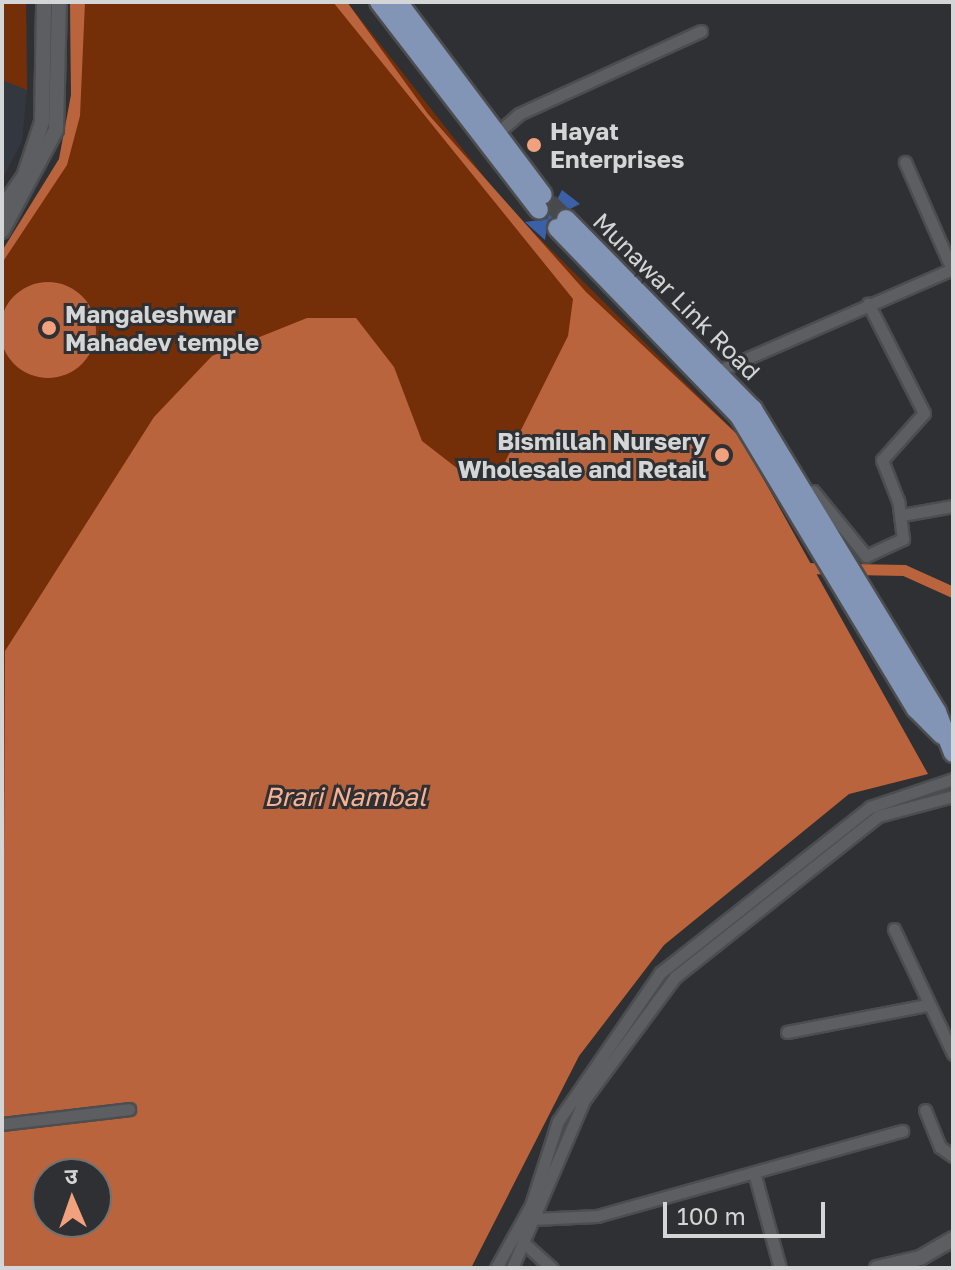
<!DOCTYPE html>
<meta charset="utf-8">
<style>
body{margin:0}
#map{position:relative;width:955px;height:1270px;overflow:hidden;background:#2f3033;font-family:"Golos Text","Noto Sans Devanagari",sans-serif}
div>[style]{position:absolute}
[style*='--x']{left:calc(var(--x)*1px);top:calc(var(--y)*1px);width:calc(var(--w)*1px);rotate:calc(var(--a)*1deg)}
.built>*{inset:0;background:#333840}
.green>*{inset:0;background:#742f08}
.water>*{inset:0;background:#b9643c}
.round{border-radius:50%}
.canal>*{height:11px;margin:-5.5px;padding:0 5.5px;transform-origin:5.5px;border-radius:5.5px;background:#b9643c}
.building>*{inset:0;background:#3b60a8}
.primary-tunnel>*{height:18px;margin-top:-9px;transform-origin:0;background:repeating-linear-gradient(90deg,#48494b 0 18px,transparent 0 27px)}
.roads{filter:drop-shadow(2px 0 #4c4d4f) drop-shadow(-2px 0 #4c4d4f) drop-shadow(0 2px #4c4d4f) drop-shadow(0 -2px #4c4d4f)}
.minor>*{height:11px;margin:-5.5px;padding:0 5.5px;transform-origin:5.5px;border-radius:5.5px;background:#5c5e61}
.tertiary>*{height:14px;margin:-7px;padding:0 7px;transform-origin:7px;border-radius:7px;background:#5c5e61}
.primary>*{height:18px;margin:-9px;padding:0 9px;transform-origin:9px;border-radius:9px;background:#8295b6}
.dots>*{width:22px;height:22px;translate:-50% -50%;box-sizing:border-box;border:4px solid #2f3033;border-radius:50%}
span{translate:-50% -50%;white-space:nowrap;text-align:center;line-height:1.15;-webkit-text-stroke:6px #2f3033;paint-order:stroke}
.poi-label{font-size:24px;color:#d4d5d6;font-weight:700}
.left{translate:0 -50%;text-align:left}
.right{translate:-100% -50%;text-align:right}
.street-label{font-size:24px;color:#d4d5d6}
.water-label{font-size:26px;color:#f7b193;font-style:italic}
.frame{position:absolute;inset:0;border:4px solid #d4d5d6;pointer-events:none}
.north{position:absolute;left:32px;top:1158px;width:80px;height:80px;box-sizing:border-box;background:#2f3033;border:2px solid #717274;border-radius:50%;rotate:358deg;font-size:22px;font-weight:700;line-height:32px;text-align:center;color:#d4d5d6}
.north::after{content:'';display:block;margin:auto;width:28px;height:36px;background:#f1a17d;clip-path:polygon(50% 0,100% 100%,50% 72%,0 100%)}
.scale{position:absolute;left:663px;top:1202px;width:162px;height:36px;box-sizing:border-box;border:4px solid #d4d5d6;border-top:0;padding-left:10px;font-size:24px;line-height:28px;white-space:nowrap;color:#d4d5d6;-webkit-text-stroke:6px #2f3033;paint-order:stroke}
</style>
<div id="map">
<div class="built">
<div style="clip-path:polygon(2px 2px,26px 2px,27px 90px,22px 141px,2px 180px)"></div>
</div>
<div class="green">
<div style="clip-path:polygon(2px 2px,26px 2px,27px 90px,2px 80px)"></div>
<div style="clip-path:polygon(evenodd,70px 2px,347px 2px,508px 207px,740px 437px,928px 774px,849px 794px,664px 945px,579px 1056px,471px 1268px,2px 1268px,2px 251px,59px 159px,71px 95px,70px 2px,48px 1174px,96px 1174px,96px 1222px,48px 1222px,48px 1174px)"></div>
</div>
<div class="water">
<div style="clip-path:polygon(70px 2px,85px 2px,80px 116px,67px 165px,2px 263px,2px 251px,59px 159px,71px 95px)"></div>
<div style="clip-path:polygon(evenodd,333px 2px,347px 2px,428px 114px,586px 292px,740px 437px,928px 774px,849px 794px,664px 945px,579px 1056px,471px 1268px,2px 1268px,5px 651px,154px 417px,212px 356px,307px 318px,356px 318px,394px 367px,422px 441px,462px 472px,479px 474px,502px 468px,568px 336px,573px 299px,333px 2px,48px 1174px,96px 1174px,96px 1222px,48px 1222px,48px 1174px)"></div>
<div class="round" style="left:0;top:282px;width:96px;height:96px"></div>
</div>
<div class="canal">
<div style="--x:802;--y:568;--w:102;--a:1.1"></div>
<div style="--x:904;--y:570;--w:54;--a:24.2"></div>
</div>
<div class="building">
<div style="clip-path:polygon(562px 190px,580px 204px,548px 220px,545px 240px,525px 222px,547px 219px)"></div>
</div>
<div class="primary-tunnel">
<div style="--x:549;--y:202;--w:24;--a:45"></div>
</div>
<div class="roads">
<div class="minor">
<div style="--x:495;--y:135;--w:32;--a:-41"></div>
<div style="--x:519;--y:114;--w:200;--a:-24.5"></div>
<div style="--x:905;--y:162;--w:117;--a:66.3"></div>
<div style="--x:711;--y:374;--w:264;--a:-23.5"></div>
<div style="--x:813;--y:491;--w:84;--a:50.8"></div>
<div style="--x:866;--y:556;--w:41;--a:-24.7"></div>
<div style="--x:903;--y:539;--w:38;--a:-97"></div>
<div style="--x:898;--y:501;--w:44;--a:-111.3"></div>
<div style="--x:882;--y:460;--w:63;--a:-48.2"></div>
<div style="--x:924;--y:413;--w:123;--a:-117"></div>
<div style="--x:902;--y:515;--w:52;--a:-10"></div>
<div style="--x:894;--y:929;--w:138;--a:64.7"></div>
<div style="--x:787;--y:1032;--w:143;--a:-10.9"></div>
<div style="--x:925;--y:1110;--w:40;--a:68"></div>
<div style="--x:940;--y:1147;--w:16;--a:35"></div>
<div style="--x:2;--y:1124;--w:128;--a:-6.7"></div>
<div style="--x:755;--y:1176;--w:95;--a:74.8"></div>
<div style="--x:533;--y:1219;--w:64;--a:-2.7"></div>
<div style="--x:597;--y:1216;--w:317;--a:-15.6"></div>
<div style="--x:525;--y:1244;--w:36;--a:42"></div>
<div style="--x:496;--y:1268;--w:72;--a:-60.9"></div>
<div style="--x:531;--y:1205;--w:88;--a:-72.2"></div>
<div style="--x:558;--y:1121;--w:180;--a:-55.4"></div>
<div style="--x:660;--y:973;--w:268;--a:-38.3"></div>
<div style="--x:870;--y:807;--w:88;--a:-18.6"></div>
<div style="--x:512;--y:1268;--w:183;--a:-66.8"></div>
<div style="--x:584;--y:1100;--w:153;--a:-53.5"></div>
<div style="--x:675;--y:977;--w:259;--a:-38.4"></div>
<div style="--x:878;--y:816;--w:78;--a:-14.9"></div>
</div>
<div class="tertiary">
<div style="--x:2;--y:208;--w:38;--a:-55"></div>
<div style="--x:24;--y:177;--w:58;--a:-71.9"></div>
<div style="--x:42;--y:122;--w:120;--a:-89"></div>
<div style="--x:2;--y:231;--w:115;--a:-61.9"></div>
<div style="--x:56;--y:130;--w:128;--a:-88.7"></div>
<div style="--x:877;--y:1268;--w:44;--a:-13.1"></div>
<div style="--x:920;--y:1258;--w:38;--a:-30"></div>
</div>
<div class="primary">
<div style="--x:379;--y:2;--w:262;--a:52.4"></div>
<div style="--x:398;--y:2;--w:241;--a:53.1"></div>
<div style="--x:566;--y:219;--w:267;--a:45.5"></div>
<div style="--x:753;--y:409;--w:354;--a:58.7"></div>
<div style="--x:937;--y:712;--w:44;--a:68.7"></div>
<div style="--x:557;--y:228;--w:262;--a:45.9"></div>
<div style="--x:739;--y:416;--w:342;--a:58.9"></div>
<div style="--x:916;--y:709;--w:37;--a:45"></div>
</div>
</div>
<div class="dots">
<div style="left:534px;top:145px;background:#f1a17d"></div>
<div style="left:49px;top:328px;background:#f1a17d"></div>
<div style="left:722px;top:455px;background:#f1a17d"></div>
</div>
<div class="poi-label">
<span class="left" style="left:550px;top:145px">Hayat<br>Enterprises</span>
<span class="left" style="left:65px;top:328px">Mangaleshwar<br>Mahadev temple</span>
<span class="right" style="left:706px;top:455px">Bismillah Nursery<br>Wholesale and Retail</span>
</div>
<div class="street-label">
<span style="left:677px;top:296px;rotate:45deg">Munawar Link Road</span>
</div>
<div class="water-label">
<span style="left:345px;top:797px">Brari Nambal</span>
</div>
<div class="frame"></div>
<div class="north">उ</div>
<div class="scale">100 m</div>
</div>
